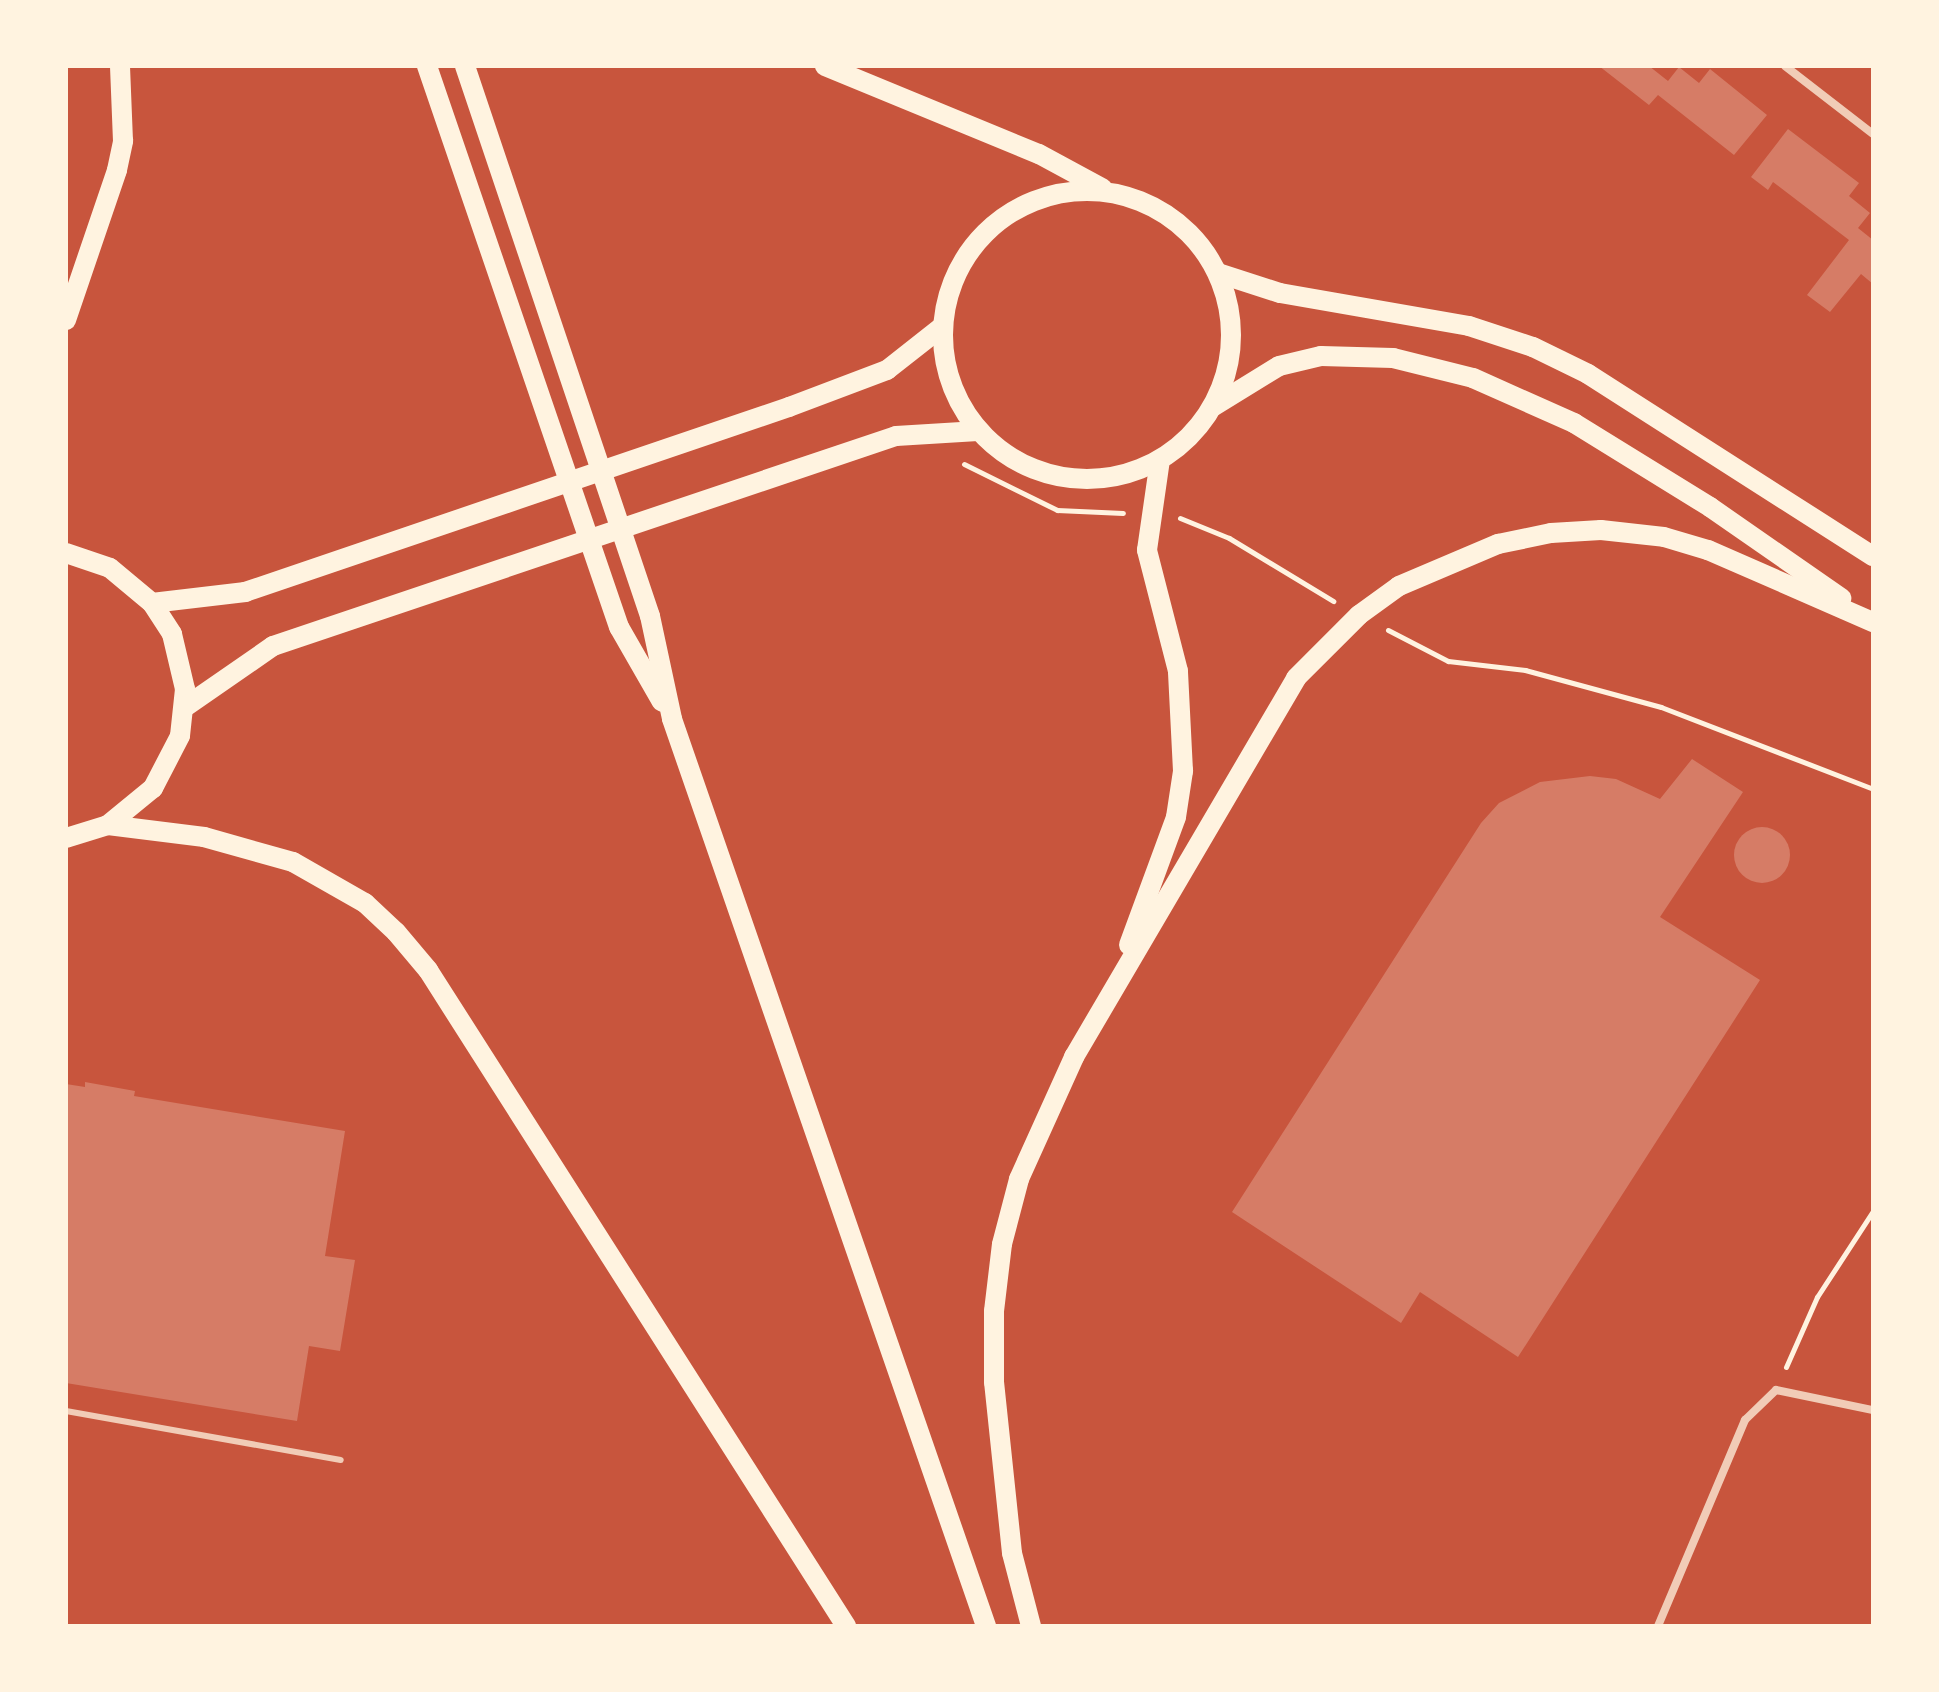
<!DOCTYPE html>
<style>
body{margin:0}
#map{position:relative;width:1939px;height:1692px;overflow:hidden;background:#c8553d;font-family:Raleway,sans-serif}
div>[style]{position:absolute}
[style*='--x']{left:calc(var(--x)*1px);top:calc(var(--y)*1px);width:calc(var(--w)*1px);rotate:calc(var(--a)*1deg)}
.building>*{inset:0;background:#d67c66}
.round{border-radius:50%}
.path>*{height:5px;margin:-2.5px;padding:0 2.5px;transform-origin:2.5px;border-radius:2.5px;background:#fff3e0}
.service>*{height:6px;margin:-3px;padding:0 3px;transform-origin:3px;border-radius:3px;background:#f1ccb7}
.minor>*{height:8px;margin:-4px;padding:0 4px;transform-origin:4px;border-radius:4px;background:#f1ccb7}
.primary>*{height:20px;margin:-10px;padding:0 10px;transform-origin:10px;border-radius:10px;background:#fff3e0}
.primary>.ring{margin:-10px;padding:0;box-sizing:content-box;background:none;border:20px solid #fff3e0;border-radius:50%}
span{translate:-50% -50%;white-space:nowrap;text-align:center;line-height:1.15;-webkit-text-stroke:8px #fff3e0;paint-order:stroke}
.frame{position:absolute;inset:0;border:68px solid #fff3e0;pointer-events:none}
</style>
<div id="map">
<div class="building">
<div style="clip-path:polygon(1599px 66px,1649px 66px,1668px 81px,1679px 67px,1699px 83px,1710px 69px,1767px 115px,1734px 155px,1658px 95px,1649px 105px)"></div>
<div style="clip-path:polygon(1788px 129px,1859px 183px,1849px 196px,1870px 213px,1858px 228px,1873px 240px,1873px 284px,1861px 274px,1830px 312px,1807px 295px,1849px 240px,1773px 182px,1768px 190px,1751px 177px)"></div>
<div style="clip-path:polygon(1692px 759px,1743px 792px,1660px 917px,1760px 980px,1518px 1357px,1420px 1292px,1401px 1323px,1232px 1212px,1481px 823px,1499px 803px,1540px 782px,1590px 776px,1616px 779px,1660px 799px)"></div>
<div class="round" style="left:1734px;top:827px;width:56px;height:56px"></div>
<div style="clip-path:polygon(85px 1082px,135px 1091px,134px 1096px,345px 1131px,325px 1256px,355px 1260px,340px 1351px,309px 1346px,297px 1421px,66px 1383px,66px 1084px,85px 1087px)"></div>
</div>
<div class="path">
<div style="--x:964;--y:464;--w:104;--a:26.3"></div>
<div style="--x:1057;--y:510;--w:66;--a:2.6"></div>
<div style="--x:1180;--y:518;--w:53;--a:22.2"></div>
<div style="--x:1229;--y:538;--w:122;--a:31.2"></div>
<div style="--x:1388;--y:630;--w:68;--a:27.3"></div>
<div style="--x:1448;--y:661;--w:78;--a:6.7"></div>
<div style="--x:1525;--y:670;--w:141;--a:15.2"></div>
<div style="--x:1661;--y:707;--w:227;--a:21.1"></div>
<div style="--x:1786;--y:1367;--w:77;--a:-66.1"></div>
<div style="--x:1817;--y:1297;--w:103;--a:-56.9"></div>
</div>
<div class="service">
<div style="--x:66;--y:1411;--w:279;--a:10.1"></div>
</div>
<div class="minor">
<div style="--x:1785;--y:66;--w:111;--a:37.7"></div>
<div style="--x:1658;--y:1626;--w:224;--a:-67.1"></div>
<div style="--x:1745;--y:1420;--w:43;--a:-44.1"></div>
<div style="--x:1776;--y:1390;--w:99;--a:11.7"></div>
</div>
<div class="primary">
<div style="--x:427;--y:66;--w:593;--a:71.11"></div>
<div style="--x:619;--y:627;--w:86;--a:60.2"></div>
<div style="--x:465;--y:66;--w:580;--a:71.41"></div>
<div style="--x:650;--y:616;--w:105;--a:77.9"></div>
<div style="--x:672;--y:719;--w:960;--a:70.9"></div>
<div style="--x:825;--y:66;--w:231;--a:22.4"></div>
<div style="--x:1039;--y:154;--w:72;--a:28.4"></div>
<div class="ring" style="left:943px;top:191px;width:268px;height:268px"></div>
<div style="--x:1218;--y:273;--w:65;--a:17.9"></div>
<div style="--x:1280;--y:293;--w:192;--a:9.9"></div>
<div style="--x:1469;--y:326;--w:67;--a:18.2"></div>
<div style="--x:1533;--y:347;--w:61;--a:26.1"></div>
<div style="--x:1588;--y:374;--w:338;--a:32.6"></div>
<div style="--x:66;--y:320;--w:158;--a:-71.2"></div>
<div style="--x:117;--y:170;--w:30;--a:-78"></div>
<div style="--x:123;--y:141;--w:75;--a:-92.3"></div>
<div style="--x:1214;--y:406;--w:76;--a:-31.6"></div>
<div style="--x:1279;--y:366;--w:43;--a:-13.4"></div>
<div style="--x:1321;--y:356;--w:72;--a:1.6"></div>
<div style="--x:1393;--y:358;--w:82;--a:14"></div>
<div style="--x:1473;--y:378;--w:111;--a:24"></div>
<div style="--x:1574;--y:423;--w:160;--a:31.7"></div>
<div style="--x:1710;--y:507;--w:160;--a:34.8"></div>
<div style="--x:66;--y:553;--w:46;--a:18.8"></div>
<div style="--x:110;--y:568;--w:55;--a:39.8"></div>
<div style="--x:152;--y:603;--w:37;--a:57"></div>
<div style="--x:172;--y:634;--w:57;--a:76.7"></div>
<div style="--x:185;--y:689;--w:47;--a:96.1"></div>
<div style="--x:180;--y:736;--w:59;--a:117.4"></div>
<div style="--x:153;--y:788;--w:58;--a:140.6"></div>
<div style="--x:108;--y:825;--w:44;--a:162.8"></div>
<div style="--x:152;--y:603;--w:94;--a:-6.7"></div>
<div style="--x:245;--y:592;--w:575;--a:-18.78"></div>
<div style="--x:789;--y:407;--w:105;--a:-20.7"></div>
<div style="--x:887;--y:370;--w:71;--a:-38.2"></div>
<div style="--x:185;--y:707;--w:107;--a:-34.7"></div>
<div style="--x:273;--y:646;--w:657;--a:-18.63"></div>
<div style="--x:896;--y:436;--w:82;--a:-3.5"></div>
<div style="--x:108;--y:825;--w:97;--a:7.1"></div>
<div style="--x:204;--y:837;--w:92;--a:15.7"></div>
<div style="--x:293;--y:862;--w:83;--a:29.7"></div>
<div style="--x:365;--y:903;--w:42;--a:43.1"></div>
<div style="--x:396;--y:932;--w:50;--a:49.9"></div>
<div style="--x:428;--y:970;--w:778;--a:57.49"></div>
<div style="--x:1129;--y:945;--w:136;--a:-69.8"></div>
<div style="--x:1176;--y:817;--w:47;--a:-81.3"></div>
<div style="--x:1183;--y:771;--w:100;--a:-92.9"></div>
<div style="--x:1178;--y:671;--w:125;--a:-104.4"></div>
<div style="--x:1147;--y:550;--w:91;--a:-81.8"></div>
<div style="--x:1031;--y:1626;--w:75;--a:-104.6"></div>
<div style="--x:1012;--y:1553;--w:172;--a:-96"></div>
<div style="--x:994;--y:1382;--w:71;--a:-90"></div>
<div style="--x:994;--y:1311;--w:67;--a:-83.2"></div>
<div style="--x:1002;--y:1244;--w:67;--a:-75.3"></div>
<div style="--x:1019;--y:1179;--w:134;--a:-65.7"></div>
<div style="--x:1074;--y:1057;--w:439;--a:-59.6"></div>
<div style="--x:1296;--y:678;--w:89;--a:-45"></div>
<div style="--x:1359;--y:615;--w:49;--a:-35.9"></div>
<div style="--x:1399;--y:586;--w:108;--a:-23"></div>
<div style="--x:1498;--y:544;--w:54;--a:-11.7"></div>
<div style="--x:1551;--y:533;--w:50;--a:-3.4"></div>
<div style="--x:1601;--y:530;--w:63;--a:6.3"></div>
<div style="--x:1664;--y:537;--w:46;--a:16.5"></div>
<div style="--x:1708;--y:550;--w:180;--a:23.6"></div>
</div>
<div class="frame"></div>
</div>
